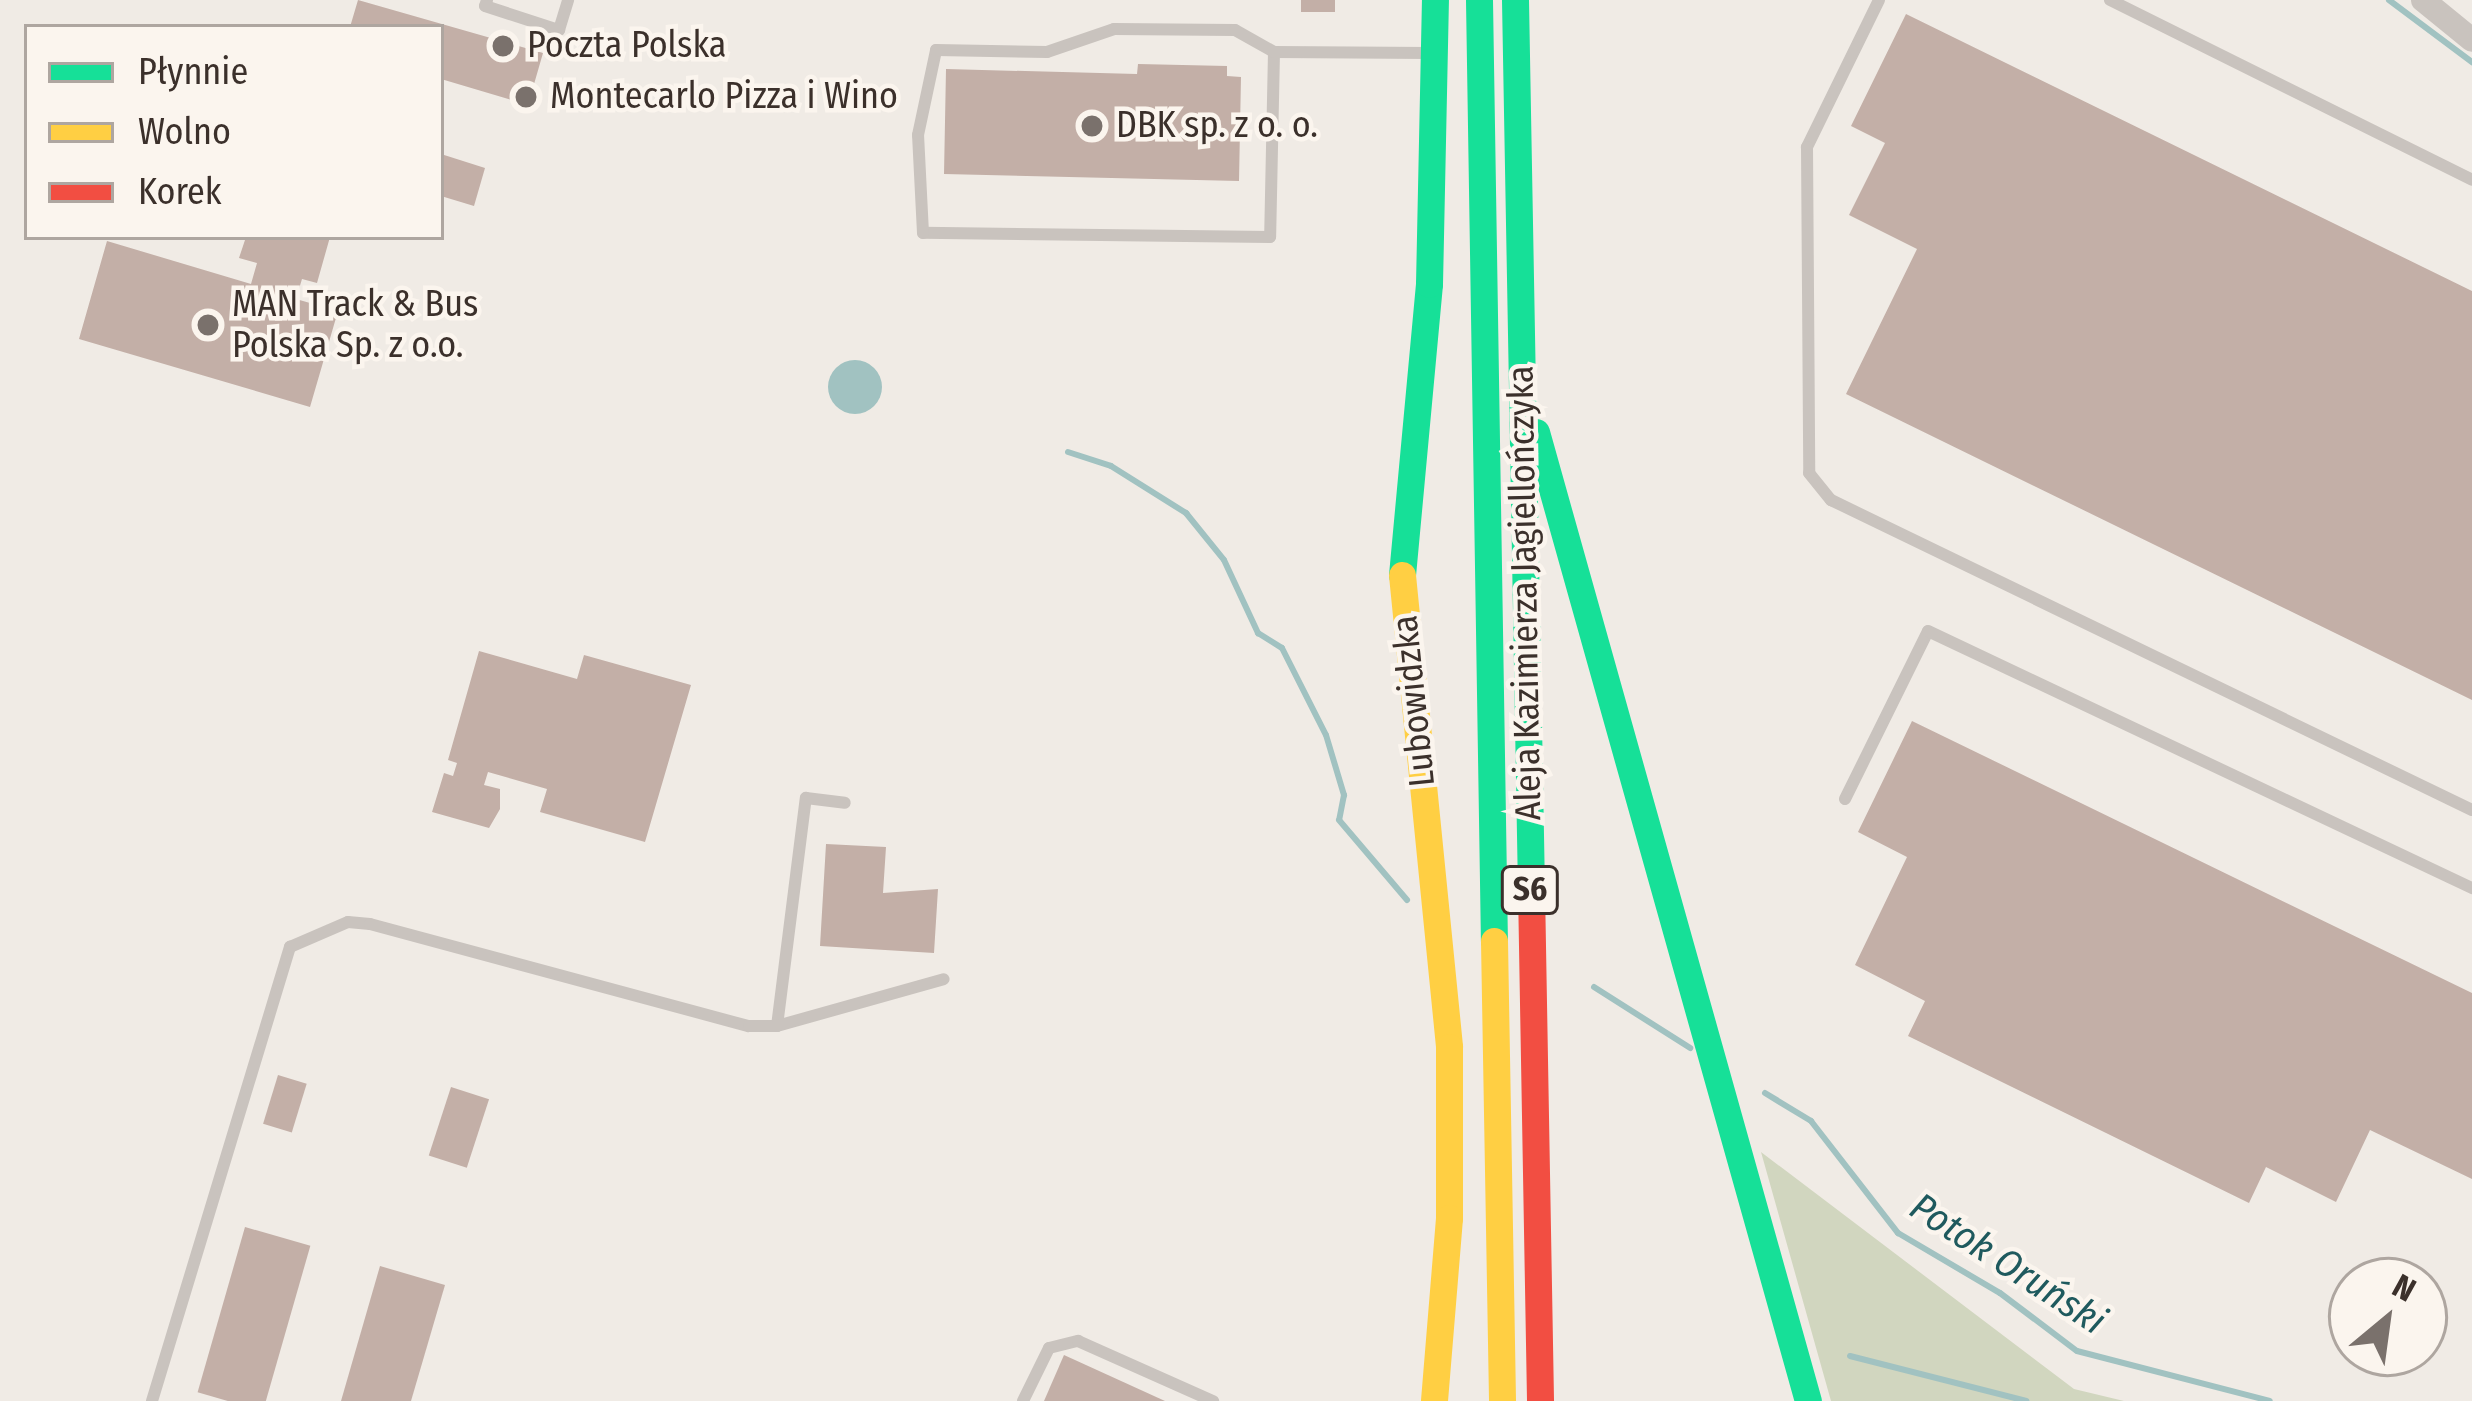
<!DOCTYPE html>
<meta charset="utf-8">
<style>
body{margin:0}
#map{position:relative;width:2472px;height:1401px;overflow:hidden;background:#f0ebe5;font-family:"Fira Sans Condensed",sans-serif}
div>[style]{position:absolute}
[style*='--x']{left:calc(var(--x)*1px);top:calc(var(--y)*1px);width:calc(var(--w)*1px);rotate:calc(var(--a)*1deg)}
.green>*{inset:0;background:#d1d6bf}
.water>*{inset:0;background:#a1c2c1}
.round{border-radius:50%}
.stream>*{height:6px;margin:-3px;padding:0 3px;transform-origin:3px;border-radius:3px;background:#a1c2c1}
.building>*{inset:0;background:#c3afa7;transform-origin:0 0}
.lane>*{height:12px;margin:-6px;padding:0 6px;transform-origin:6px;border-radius:6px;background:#c9c3be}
.street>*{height:24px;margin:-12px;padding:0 12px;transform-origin:12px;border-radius:12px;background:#c9c3be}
.fast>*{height:27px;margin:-13.5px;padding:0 13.5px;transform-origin:13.5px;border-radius:13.5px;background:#16e098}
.slow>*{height:27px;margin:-13.5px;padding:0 13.5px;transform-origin:13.5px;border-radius:13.5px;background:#ffcf43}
.jam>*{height:27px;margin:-13.5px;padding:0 13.5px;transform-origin:13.5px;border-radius:13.5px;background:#f24e42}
.dots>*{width:33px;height:33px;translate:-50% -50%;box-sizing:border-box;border:6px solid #fbf5ee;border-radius:50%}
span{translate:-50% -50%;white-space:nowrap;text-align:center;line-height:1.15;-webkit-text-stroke:9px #fbf5ee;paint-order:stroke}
.shield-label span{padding:3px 9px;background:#fbf5ee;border:3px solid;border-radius:9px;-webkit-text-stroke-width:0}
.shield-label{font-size:33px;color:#3b302b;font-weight:700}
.poi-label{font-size:36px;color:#3b302b}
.left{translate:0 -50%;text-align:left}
.street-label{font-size:36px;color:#3b302b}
.water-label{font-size:39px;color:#1f5a5e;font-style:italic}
.legend{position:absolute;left:24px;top:24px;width:420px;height:216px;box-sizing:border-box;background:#fbf5ee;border:3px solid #aea6a0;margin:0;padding:15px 21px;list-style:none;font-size:36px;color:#3b302b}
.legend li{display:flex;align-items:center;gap:24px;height:60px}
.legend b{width:60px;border:3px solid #aea6a0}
.north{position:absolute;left:2328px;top:1257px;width:120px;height:120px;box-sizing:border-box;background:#fbf5ee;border:3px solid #aea6a0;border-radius:50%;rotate:29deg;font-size:33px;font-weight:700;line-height:48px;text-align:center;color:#3b302b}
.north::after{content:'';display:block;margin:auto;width:42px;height:54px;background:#7a716c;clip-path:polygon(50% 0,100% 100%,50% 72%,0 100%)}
</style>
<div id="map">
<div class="green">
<div style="clip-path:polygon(1761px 1152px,2074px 1389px,2124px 1401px,1831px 1401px)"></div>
</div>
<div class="water">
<div class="round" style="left:828px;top:360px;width:54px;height:54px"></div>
</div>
<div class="stream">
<div style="--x:2389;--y:0;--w:104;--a:36.8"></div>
<div style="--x:1068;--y:452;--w:45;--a:18"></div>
<div style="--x:1111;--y:466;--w:89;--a:32.1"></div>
<div style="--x:1186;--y:513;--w:60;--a:51"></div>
<div style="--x:1224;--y:560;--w:81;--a:65"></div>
<div style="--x:1258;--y:633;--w:28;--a:32"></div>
<div style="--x:1282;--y:648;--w:97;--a:63.2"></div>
<div style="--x:1326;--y:735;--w:63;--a:73.3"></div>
<div style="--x:1344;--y:795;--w:25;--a:101"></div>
<div style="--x:1339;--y:820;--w:105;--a:49.6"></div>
<div style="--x:1594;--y:987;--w:114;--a:32.4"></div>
<div style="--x:1765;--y:1093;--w:54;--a:31.3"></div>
<div style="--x:1811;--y:1121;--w:142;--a:52.2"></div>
<div style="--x:1898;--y:1233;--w:118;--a:30.5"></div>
<div style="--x:2000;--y:1293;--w:96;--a:37"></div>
<div style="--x:2077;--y:1351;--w:199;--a:14.5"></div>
<div style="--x:1850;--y:1356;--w:182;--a:14.3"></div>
</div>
<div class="building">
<div style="clip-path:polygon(358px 0,543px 53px,528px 105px,441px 79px,441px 27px,350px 27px)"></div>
<div style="left:1301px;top:0;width:34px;height:12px"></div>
<div style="clip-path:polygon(1906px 14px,2472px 291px,2472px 700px,1846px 394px,1917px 249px,1849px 215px,1885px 143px,1851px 126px)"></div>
<div style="clip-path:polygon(1138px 64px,1227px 66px,1227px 76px,1241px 77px,1239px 181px,944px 174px,946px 69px,1137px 74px)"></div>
<div style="clip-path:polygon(441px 154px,485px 168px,474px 206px,441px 196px)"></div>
<div style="clip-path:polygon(246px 237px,330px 237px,317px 283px,302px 279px,296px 299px,338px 311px,310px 407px,79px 339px,107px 241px,251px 284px,257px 263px,239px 258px)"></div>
<div style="clip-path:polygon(479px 651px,577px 679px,584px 655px,691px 685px,645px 842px,540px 812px,547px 789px,488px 772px,484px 785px,500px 789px,500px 809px,489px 828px,432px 812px,444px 773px,453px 776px,457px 763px,448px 760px)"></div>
<div style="clip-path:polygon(1912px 721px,2472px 993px,2472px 1179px,2370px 1130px,2336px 1202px,2266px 1167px,2249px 1203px,1908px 1036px,1925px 1001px,1855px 965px,1907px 857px,1858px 832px)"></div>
<div style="clip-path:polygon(826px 844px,886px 847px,883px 893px,938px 889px,934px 953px,820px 946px)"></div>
<div style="left:278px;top:1075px;width:30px;height:51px;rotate:17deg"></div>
<div style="left:451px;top:1087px;width:40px;height:72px;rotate:18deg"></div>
<div style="left:245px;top:1227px;width:68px;height:172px;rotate:16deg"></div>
<div style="clip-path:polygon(380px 1266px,445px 1285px,411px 1401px,341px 1401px)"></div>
<div style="clip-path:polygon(1064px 1355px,1165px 1401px,1044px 1401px)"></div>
</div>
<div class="lane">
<div style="--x:487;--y:0;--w:6;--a:108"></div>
<div style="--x:485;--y:6;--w:78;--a:18"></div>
<div style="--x:559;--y:30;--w:31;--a:-73"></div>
<div style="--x:1879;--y:0;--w:164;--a:116.1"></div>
<div style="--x:1807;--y:147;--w:326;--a:89.6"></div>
<div style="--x:1809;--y:473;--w:35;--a:51"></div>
<div style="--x:1831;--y:500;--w:712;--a:25.81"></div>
<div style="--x:2110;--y:0;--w:404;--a:26.4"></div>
<div style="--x:1274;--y:52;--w:185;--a:91.2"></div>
<div style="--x:1270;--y:237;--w:347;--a:-179.3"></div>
<div style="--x:923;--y:233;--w:98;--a:-92.9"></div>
<div style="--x:918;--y:135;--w:87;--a:-78"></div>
<div style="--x:936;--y:50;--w:111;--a:1"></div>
<div style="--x:1047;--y:52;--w:71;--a:-18.9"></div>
<div style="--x:1114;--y:29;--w:121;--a:0.5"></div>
<div style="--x:1235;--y:30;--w:45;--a:29.4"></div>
<div style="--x:1274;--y:52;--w:155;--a:0.4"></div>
<div style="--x:1845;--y:799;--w:187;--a:-63.7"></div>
<div style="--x:1928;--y:631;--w:602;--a:25.29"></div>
<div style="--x:777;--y:1026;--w:230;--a:-82.8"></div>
<div style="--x:806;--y:798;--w:39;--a:7"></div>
<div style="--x:152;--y:1401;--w:475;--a:-73.1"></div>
<div style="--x:290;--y:947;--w:63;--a:-23.3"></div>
<div style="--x:348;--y:922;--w:22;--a:5"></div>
<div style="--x:370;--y:924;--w:392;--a:15.1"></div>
<div style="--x:749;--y:1026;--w:28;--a:0"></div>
<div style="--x:777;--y:1026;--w:173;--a:-15.7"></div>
<div style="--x:1023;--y:1401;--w:59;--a:-63.9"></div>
<div style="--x:1049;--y:1348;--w:30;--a:-14"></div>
<div style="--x:1078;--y:1341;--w:148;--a:24"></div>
</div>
<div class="street">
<div style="--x:2423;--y:0;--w:63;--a:39.2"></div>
</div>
<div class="fast">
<div style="--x:1479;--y:0;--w:941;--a:89.09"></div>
<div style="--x:1515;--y:0;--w:889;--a:88.97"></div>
<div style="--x:1536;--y:432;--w:1006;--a:74.32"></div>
<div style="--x:1402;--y:575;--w:292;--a:-84.7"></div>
<div style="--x:1429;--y:284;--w:284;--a:-88.8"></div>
</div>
<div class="slow">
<div style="--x:1402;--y:575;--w:474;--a:84.3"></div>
<div style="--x:1449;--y:1047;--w:171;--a:90"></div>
<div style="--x:1449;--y:1218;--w:184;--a:94.7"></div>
<div style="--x:1494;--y:941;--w:460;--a:89"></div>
</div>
<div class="jam">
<div style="--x:1531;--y:889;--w:512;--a:88.99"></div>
</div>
<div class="dots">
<div style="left:503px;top:46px;background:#7a716c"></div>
<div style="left:526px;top:97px;background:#7a716c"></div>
<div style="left:1092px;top:126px;background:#7a716c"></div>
<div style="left:208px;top:325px;background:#7a716c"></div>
</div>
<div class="shield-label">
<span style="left:1530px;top:890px">S6</span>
</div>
<div class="poi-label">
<span class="left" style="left:527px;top:46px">Poczta Polska</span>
<span class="left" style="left:550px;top:97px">Montecarlo Pizza i Wino</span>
<span class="left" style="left:1116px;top:126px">DBK sp. z o. o.</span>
<span class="left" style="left:232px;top:325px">MAN Track &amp; Bus<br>Polska Sp. z o.o.</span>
</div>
<div class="street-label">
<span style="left:1525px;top:593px;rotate:-91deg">Aleja Kazimierza Jagiellończyka</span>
<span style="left:1414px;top:701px;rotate:-96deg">Lubowidzka</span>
</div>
<div class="water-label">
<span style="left:2008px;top:1264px;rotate:33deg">Potok Oruński</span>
</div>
<ul class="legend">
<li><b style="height:15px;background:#16e098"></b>Płynnie</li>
<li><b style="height:15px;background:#ffcf43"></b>Wolno</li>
<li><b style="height:15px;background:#f24e42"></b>Korek</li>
</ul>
<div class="north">N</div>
</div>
